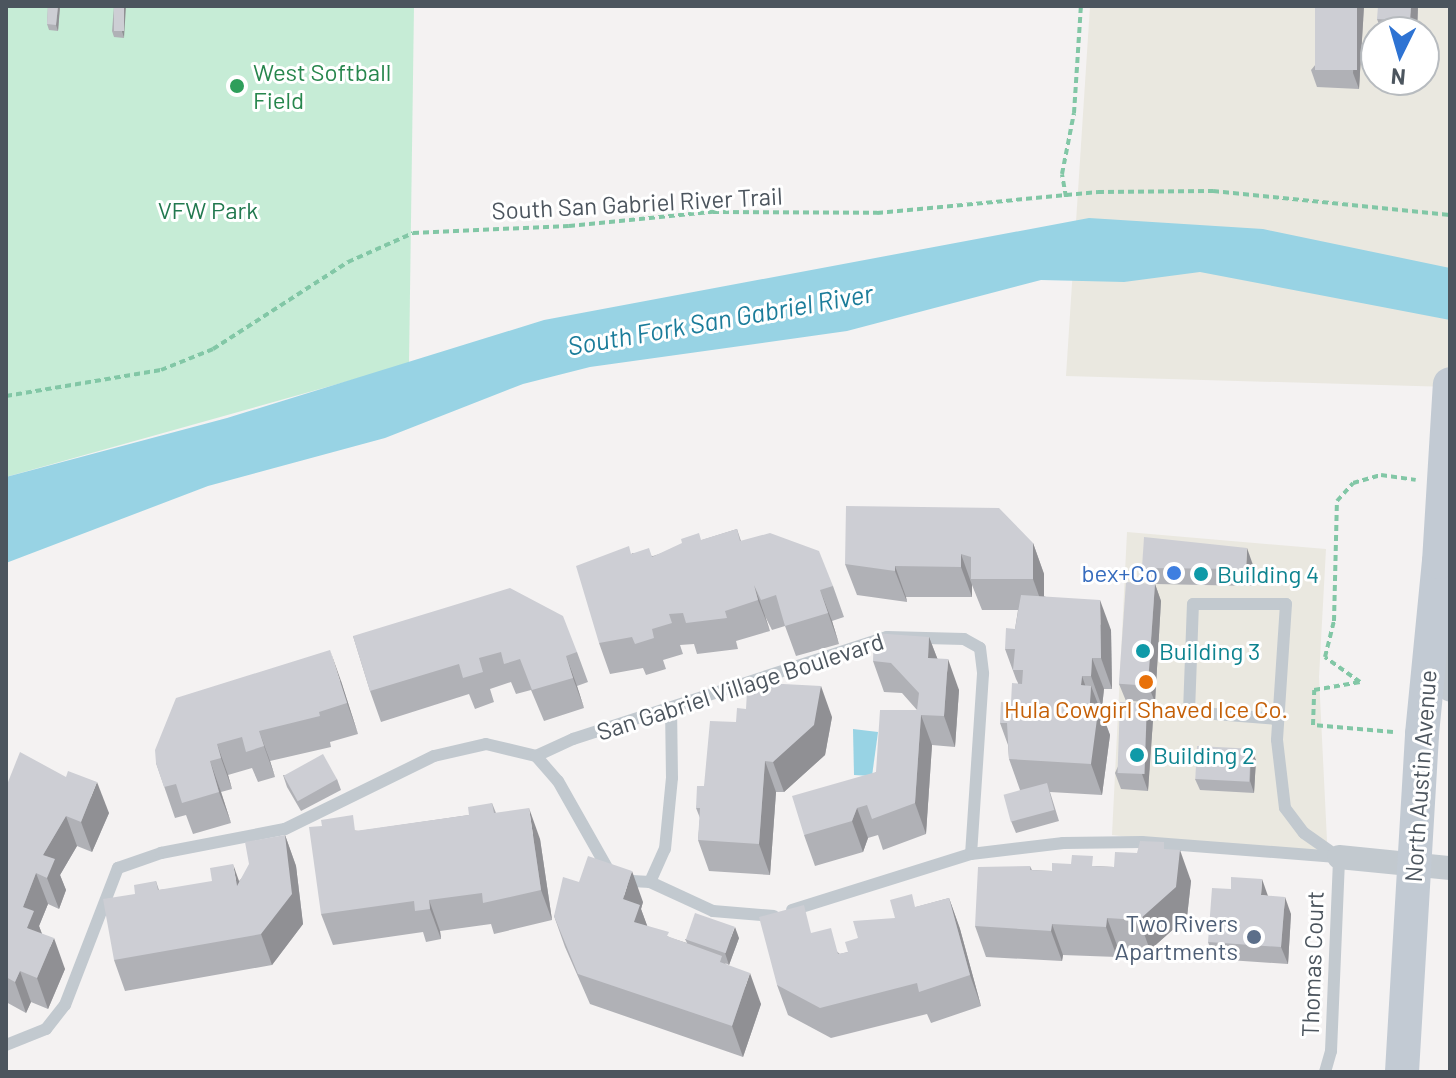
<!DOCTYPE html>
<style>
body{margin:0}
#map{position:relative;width:1456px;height:1078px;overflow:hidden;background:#f4f2f2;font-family:Barlow,sans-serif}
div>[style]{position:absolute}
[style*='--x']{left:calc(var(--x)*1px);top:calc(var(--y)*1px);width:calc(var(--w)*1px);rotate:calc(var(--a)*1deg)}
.commercial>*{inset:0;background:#eae8e0}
.green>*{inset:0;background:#c6ecd6}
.water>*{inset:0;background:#98d3e4}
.path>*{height:4px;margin-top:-2px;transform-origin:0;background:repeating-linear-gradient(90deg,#82c7a6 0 6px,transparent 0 10px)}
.service>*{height:12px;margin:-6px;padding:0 6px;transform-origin:6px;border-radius:6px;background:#c2c9cf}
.minor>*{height:24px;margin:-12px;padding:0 12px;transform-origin:12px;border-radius:12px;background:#c2c9cf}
.secondary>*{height:34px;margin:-17px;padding:0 17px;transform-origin:17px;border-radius:17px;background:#c2cad3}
.secondary-bridge>*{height:34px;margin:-17px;padding:0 17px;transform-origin:17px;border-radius:17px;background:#c2cad3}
.wall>*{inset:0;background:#b0b1b6}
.shaded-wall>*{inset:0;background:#909094}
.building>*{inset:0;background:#cdced4;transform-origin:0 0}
.dots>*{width:22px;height:22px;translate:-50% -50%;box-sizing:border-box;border:4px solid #fff;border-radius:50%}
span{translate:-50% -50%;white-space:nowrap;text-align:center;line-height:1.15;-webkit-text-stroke:6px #fff;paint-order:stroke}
.leisure-label{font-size:24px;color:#27864d}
.left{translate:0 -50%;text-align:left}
.street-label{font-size:24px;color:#4c555e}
.park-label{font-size:24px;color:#22794f}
.shop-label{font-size:24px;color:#366cbe}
.right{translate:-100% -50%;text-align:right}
.culture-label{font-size:24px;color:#0d838f}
.food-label{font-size:24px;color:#c56008}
.service-label{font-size:24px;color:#4e5e75}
.water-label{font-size:26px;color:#1b7c9a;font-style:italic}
.frame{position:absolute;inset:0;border:8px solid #4c555e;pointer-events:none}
.north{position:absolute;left:1360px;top:16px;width:80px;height:80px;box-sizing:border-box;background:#fff;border:2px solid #b7bbbf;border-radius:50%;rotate:185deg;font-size:22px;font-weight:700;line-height:32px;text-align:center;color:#4c555e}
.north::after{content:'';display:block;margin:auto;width:28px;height:36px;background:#2e73d3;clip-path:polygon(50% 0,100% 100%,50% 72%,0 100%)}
</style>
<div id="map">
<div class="commercial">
<div style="clip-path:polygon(evenodd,1090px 6px,1450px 6px,1450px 387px,1066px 376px,1090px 6px,1376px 32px,1424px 32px,1424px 80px,1376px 80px,1376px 32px)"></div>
<div style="clip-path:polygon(1127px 532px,1326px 549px,1319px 677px,1328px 861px,1112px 835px)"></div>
</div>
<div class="green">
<div style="clip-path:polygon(6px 6px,414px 6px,409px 364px,6px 477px)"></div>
</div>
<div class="water">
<div style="clip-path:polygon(1089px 218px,1263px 229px,1450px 268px,1450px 320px,1200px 272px,1124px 282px,1041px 280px,847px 331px,590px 367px,523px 384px,385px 438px,208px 486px,6px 563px,6px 477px,227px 418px,544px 320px)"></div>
<div style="clip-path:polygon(853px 729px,878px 732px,872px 776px,854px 775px)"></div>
</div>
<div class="path">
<div style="--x:1066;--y:197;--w:23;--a:-100"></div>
<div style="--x:1062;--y:174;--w:62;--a:-78.9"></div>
<div style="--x:1074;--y:113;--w:107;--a:-86.3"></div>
<div style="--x:6;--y:396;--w:157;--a:-9.5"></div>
<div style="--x:161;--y:370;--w:56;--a:-22"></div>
<div style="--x:213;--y:349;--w:161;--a:-32.8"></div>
<div style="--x:348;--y:262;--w:71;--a:-24"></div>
<div style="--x:413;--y:233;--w:156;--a:-2.6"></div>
<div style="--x:569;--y:226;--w:145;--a:-5.6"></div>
<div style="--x:713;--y:212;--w:164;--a:0.3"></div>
<div style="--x:877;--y:213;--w:222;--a:-5.4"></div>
<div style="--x:1098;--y:192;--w:115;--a:-0.5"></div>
<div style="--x:1213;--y:191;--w:238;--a:5.8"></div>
<div style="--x:1393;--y:732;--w:80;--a:-175"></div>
<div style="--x:1313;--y:725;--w:35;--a:-88"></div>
<div style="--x:1314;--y:690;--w:47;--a:-9.9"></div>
<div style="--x:1360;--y:682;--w:43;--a:-144.5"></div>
<div style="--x:1325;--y:657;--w:37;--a:-76"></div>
<div style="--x:1334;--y:621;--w:120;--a:-88.6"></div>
<div style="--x:1337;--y:501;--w:24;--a:-48"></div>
<div style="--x:1353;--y:483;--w:29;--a:-16"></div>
<div style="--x:1381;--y:475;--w:35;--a:8"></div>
</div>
<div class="service">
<div style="--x:1278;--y:719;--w:89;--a:-175.5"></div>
<div style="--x:1189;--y:712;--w:108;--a:-87.9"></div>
<div style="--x:1193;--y:604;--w:93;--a:0"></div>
<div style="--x:1286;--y:604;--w:136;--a:93.8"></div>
<div style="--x:1277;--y:740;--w:68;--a:83.3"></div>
<div style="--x:1285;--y:808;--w:31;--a:53"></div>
<div style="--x:1304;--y:833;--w:39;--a:35"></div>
<div style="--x:536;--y:756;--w:41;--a:-24.7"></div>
<div style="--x:573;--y:739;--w:330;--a:-18"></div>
<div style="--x:887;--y:637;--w:77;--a:1.5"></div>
<div style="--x:964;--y:639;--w:18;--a:29"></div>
<div style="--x:980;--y:648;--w:26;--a:83"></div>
<div style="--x:983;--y:674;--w:180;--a:93.8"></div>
<div style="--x:650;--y:882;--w:36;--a:-66"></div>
<div style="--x:665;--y:849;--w:71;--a:-84.4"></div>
<div style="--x:672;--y:778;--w:69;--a:-90.8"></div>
<div style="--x:792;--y:910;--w:188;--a:-17.4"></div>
<div style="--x:971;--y:854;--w:93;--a:-6.8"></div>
<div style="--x:1063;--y:843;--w:79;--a:-0.7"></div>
<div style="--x:1142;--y:842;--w:198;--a:4.4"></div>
<div style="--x:6;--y:1045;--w:43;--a:-21.8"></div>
<div style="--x:46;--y:1029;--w:31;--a:-52"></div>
<div style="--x:65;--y:1005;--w:147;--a:-68.9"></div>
<div style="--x:118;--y:868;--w:46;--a:-19.2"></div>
<div style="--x:161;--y:853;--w:126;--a:-11"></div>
<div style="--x:285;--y:829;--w:166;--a:-26.1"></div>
<div style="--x:434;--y:756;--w:53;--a:-13"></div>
<div style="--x:486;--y:744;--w:51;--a:13.5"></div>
<div style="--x:536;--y:756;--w:33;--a:49"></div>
<div style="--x:558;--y:781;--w:114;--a:60.5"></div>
<div style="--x:614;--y:880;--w:36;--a:3"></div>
<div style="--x:650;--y:882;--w:69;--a:24.7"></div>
<div style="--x:713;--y:911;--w:61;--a:4.7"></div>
<div style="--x:1325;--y:1072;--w:22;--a:-74"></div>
<div style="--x:1331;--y:1051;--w:194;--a:-87.6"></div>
</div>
<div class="minor">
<div style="--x:1435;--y:643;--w:49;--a:72.3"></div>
<div style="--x:1339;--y:857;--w:112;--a:5.7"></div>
</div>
<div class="secondary">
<div style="--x:1402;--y:1072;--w:339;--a:-86.6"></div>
<div style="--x:1422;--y:734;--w:173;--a:-84.4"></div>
</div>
<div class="secondary-bridge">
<div style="--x:1439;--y:562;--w:178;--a:-86.5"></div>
</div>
<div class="wall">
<div style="clip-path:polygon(48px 6px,60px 6px,58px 31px,49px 30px,47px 24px)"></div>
<div style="clip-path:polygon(114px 6px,124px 38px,114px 37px,112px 31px)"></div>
<div style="clip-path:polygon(1364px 6px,1359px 89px,1317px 87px,1311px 70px)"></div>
<div style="clip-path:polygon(1418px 6px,1417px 32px,1382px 32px,1377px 19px)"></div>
<div style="clip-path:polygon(737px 529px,741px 541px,833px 586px,844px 617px,832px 621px,839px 644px,796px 656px,785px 626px,772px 630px,765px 616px,770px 631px,736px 641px,738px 649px,697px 654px,694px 644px,680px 645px,683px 654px,663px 660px,666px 669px,646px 675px,643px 668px,610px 674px,599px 643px,632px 553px,653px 556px,702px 540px)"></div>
<div style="clip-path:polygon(1033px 543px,1044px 574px,1044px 596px,1111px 630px,1112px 689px,1104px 689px,1102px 707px,1100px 707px,1110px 735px,1102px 795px,1050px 792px,1059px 821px,1016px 833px,1011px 821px,1020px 790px,1009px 759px,1008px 745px,1000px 723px,1011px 703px,1018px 683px,1016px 679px,1005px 649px,1015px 629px,1018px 610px,982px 610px,972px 585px,972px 597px,906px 597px,907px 602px,857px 595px,845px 564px)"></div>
<div style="clip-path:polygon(1253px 565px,1252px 586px,1155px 584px,1161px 601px,1155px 702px,1126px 701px,1119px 684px,1148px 583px,1142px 568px)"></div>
<div style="clip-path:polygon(353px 636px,577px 652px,588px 682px,577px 686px,584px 708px,544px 721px,531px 690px,516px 694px,511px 682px,490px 689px,494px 702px,475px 709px,469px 694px,381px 722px,370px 691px)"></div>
<div style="clip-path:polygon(929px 637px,937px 658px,959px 690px,955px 747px,932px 745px,926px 834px,883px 850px,878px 835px,868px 838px,863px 852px,815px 866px,804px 835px,876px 772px,917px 710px,902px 693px,884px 692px,873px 661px)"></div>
<div style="clip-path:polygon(341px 681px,358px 734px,330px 742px,331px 747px,270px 761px,275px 777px,258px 782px,252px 768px,228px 775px,232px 789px,221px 792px,231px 823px,193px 834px,186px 815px,175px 818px,156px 763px)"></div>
<div style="clip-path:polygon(1147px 703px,1153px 720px,1148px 791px,1121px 789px,1115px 773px)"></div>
<div style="clip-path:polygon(832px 717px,825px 755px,784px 792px,776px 792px,770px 875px,709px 871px,698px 840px,700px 818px,696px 808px,704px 786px,736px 722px)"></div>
<div style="clip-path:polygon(1256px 760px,1254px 793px,1200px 790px,1195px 779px)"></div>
<div style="clip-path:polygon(283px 775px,337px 779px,341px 790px,301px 811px,287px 787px)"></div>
<div style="clip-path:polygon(66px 777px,109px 813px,92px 852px,77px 846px,60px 875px,66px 890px,59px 909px,48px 904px,39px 926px,42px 934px,65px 969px,48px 1009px,31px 1002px,26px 1013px,6px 1002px,6px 787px)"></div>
<div style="clip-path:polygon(492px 803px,496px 813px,540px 839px,552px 920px,494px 934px,491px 924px,440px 931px,441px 939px,426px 942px,423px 932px,333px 945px,321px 914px,322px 826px,359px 831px,469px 815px)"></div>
<div style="clip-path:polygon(285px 835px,296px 866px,303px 924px,272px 965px,125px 991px,114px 960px,135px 894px,156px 881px,159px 890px,239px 881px)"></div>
<div style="clip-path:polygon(1167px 850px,1191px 881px,1187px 917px,1150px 950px,1118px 948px,1117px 957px,1063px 955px,1062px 961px,986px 957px,975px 926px,1030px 866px,1032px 870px,1052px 871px,1096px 866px,1114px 867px,1137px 853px)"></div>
<div style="clip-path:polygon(579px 882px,643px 902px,641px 909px,647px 926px,671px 938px,687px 943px,685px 939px,739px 938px,729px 965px,725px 963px,761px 1004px,743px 1057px,590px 1004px,565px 947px,554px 916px)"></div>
<div style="clip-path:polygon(1268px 896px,1291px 914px,1288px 964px,1214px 959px,1208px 942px)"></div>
<div style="clip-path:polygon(949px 898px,960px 929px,981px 1006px,931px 1023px,927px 1014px,831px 1038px,788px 1015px,777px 985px,814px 933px,840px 954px,848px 952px,858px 938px,916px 907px)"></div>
</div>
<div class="shaded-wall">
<div style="clip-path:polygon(58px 6px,60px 6px,58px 31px,56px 25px)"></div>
<div style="clip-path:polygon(124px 6px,126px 6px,124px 38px,122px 32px)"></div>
<div style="clip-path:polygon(1357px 6px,1364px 6px,1359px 89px,1353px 73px)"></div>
<div style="clip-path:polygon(1411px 6px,1418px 6px,1417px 32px,1414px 32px,1410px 21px)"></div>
<div style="clip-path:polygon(1033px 543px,1044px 574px,1044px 610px,1033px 579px)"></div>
<div style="clip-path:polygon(1247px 548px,1253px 565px,1252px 586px,1246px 569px)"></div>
<div style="clip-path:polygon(961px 554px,972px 585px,972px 597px,961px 567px)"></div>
<div style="clip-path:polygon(895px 566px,906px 597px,907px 602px,895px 571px)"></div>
<div style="clip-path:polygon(1155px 584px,1161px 601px,1155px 702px,1148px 685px)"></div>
<div style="clip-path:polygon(754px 585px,765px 616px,770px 631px,758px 600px)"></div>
<div style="clip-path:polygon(820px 590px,832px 621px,839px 644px,828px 613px)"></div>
<div style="clip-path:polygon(1100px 600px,1111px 630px,1112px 689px,1101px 658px)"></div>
<div style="clip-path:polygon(929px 637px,941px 668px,928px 658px)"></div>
<div style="clip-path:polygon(330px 650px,341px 681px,358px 734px,347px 703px)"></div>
<div style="clip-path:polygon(566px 656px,577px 686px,584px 708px,573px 678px)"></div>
<div style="clip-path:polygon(1092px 658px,1104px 689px,1102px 707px,1091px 676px)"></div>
<div style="clip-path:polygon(948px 659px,959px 690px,955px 747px,944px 716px)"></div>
<div style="clip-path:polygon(1082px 676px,1090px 699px,1091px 686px,1110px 735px,1102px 795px,1091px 764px,1081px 685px)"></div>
<div style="clip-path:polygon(821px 686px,832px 717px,825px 755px,784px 792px,773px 762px)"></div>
<div style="clip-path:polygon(1147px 703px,1153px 720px,1148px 791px,1142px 774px)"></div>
<div style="clip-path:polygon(921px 715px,932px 745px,926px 834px,915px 803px)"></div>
<div style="clip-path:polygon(259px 731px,270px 761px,275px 777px,264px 746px)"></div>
<div style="clip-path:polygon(217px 744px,228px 775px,232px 789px,221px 758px)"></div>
<div style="clip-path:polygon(1251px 749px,1256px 760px,1254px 793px,1250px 781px)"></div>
<div style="clip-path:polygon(210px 761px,221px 792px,231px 823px,219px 792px)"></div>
<div style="clip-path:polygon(765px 761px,776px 792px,770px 875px,759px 844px)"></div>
<div style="clip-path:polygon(97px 782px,109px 813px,92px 852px,81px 822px)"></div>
<div style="clip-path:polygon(529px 808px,540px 839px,552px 920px,541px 890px)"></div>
<div style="clip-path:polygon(857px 808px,868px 838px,863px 852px,852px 821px)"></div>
<div style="clip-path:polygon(66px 816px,77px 846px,60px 875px,66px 890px,59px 909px,47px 878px,43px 855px)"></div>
<div style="clip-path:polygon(285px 835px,296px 866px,303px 924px,272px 965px,261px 934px)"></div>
<div style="clip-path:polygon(1180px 850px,1191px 881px,1187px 917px,1150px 950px,1139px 920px)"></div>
<div style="clip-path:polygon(233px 864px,244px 895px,237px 886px)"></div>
<div style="clip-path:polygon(632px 871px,643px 902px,641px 909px,651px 936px,645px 953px,623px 899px)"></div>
<div style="clip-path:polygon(36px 873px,48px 904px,39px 926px,45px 942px,27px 928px,23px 907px)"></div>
<div style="clip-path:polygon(1262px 879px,1268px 896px,1261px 895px)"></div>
<div style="clip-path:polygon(1285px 897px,1291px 914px,1288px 964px,1281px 947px)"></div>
<div style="clip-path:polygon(949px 898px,960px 929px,981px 1006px,970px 975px)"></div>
<div style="clip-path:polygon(429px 900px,440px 931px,441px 939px,430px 909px)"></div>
<div style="clip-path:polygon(1107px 918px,1118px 948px,1117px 957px,1106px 927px)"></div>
<div style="clip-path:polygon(1052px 924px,1063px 955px,1062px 961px,1051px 931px)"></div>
<div style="clip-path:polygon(735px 927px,739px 938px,729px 965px,725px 953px)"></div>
<div style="clip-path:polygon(54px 938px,65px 969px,48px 1009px,37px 978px)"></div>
<div style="clip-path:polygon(20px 971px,31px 1002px,26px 1013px,15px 982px)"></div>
<div style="clip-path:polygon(750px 973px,761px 1004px,743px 1057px,732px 1026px)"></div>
</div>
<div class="building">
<div style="clip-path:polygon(48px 6px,58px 6px,56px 25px,47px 24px)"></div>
<div style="left:114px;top:6px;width:10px;height:25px"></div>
<div style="left:1315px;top:6px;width:42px;height:64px"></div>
<div style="clip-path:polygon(1378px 6px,1411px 6px,1410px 21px,1377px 19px)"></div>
<div style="clip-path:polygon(846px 506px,999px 508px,1033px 543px,1033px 579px,971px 579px,971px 557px,961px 554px,961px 567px,895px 566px,895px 571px,845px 564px)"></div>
<div style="clip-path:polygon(737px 529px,740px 541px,770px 533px,819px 551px,833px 586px,820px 590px,828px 613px,785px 626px,776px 595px,761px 600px,754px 585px,758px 600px,725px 611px,727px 618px,686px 623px,683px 613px,669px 614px,672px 623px,652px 629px,654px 638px,635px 644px,632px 637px,599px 643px,576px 566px,629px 546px,631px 554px,649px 548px,652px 557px,682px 543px,681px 539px,699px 533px,701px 540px)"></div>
<div style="clip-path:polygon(1144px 537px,1247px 548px,1246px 569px,1142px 568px)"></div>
<div style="left:1126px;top:582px;width:29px;height:102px;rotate:4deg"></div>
<div style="clip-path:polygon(510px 588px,563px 616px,577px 652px,566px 656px,573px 678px,532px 690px,520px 659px,504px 664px,501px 652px,479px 658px,483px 672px,463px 678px,459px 664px,370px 691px,353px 636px)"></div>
<div style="clip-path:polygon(1021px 595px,1100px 600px,1101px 658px,1092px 658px,1091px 676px,1082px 676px,1081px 685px,1091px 686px,1090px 703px,1099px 704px,1091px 764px,1009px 759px,1007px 723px,1000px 723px,1001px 702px,1011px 703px,1012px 683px,1022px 684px,1023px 670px,1013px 670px,1015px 649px,1005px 649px,1006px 628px,1015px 629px)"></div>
<div style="clip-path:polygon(874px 633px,929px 637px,928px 658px,948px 659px,944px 716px,921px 715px,915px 803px,872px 819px,867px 805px,857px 808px,852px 821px,804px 835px,792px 796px,876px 772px,880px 710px,917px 710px,919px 693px,891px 663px,873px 661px)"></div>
<div style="clip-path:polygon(330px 650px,347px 703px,319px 712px,320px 716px,259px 731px,264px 746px,246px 752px,242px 737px,217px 744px,221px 758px,210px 761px,219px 792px,182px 803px,176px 784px,164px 787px,156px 763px,155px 750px,176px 698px)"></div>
<div style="clip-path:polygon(764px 683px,821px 686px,814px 725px,773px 762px,765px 761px,759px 844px,698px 840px,700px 808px,696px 808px,697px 786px,704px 786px,710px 721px,736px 722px,737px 708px,746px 709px,747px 691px,763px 692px)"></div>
<div style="left:1120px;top:702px;width:27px;height:71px;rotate:2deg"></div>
<div style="left:1197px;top:746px;width:54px;height:33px;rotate:3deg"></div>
<div style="clip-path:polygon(20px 752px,66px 777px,68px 771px,97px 782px,81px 822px,66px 816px,43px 855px,55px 859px,47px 878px,36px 873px,23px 907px,34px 911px,27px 928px,54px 938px,37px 978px,20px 971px,15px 982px,6px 977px,6px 787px)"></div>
<div style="left:323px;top:754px;width:29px;height:45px;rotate:61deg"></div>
<div style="left:1047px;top:783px;width:28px;height:45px;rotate:75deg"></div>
<div style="clip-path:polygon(492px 803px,494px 813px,529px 808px,541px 890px,483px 903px,482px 893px,429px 900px,430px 909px,415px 911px,414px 901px,321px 914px,309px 827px,322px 826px,321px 820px,353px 815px,355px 831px,469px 815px,468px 807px)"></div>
<div style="clip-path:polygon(285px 835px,292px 894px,261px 934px,114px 960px,103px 899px,135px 894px,134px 885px,156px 881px,158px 890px,212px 881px,210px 868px,233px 864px,237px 886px,249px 864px,245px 842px)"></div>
<div style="clip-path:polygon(1140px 841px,1164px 842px,1164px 849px,1180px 850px,1176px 887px,1139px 920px,1107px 918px,1106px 927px,1052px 924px,1051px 931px,975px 926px,978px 867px,1030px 866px,1030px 870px,1052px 871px,1052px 863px,1071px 864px,1072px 855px,1093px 856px,1092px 866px,1114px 867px,1115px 852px,1137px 853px)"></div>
<div style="clip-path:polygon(588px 856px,632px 871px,623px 899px,640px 905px,634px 922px,669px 932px,667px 936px,722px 956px,720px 962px,750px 973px,732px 1026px,578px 974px,554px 916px,563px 877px,579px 882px)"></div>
<div style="clip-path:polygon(1231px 877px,1262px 879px,1261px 895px,1285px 897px,1281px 947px,1208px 942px,1212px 888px,1231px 889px)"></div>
<div style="clip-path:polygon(912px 894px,915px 907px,949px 898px,970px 975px,919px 992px,917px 983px,820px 1008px,777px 985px,759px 917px,804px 905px,811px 933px,831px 928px,838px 954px,848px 952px,845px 942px,858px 938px,853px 921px,895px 918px,890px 900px)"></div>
<div style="left:695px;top:913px;width:42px;height:28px;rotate:19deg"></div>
</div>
<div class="dots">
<div style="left:237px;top:86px;background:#2e9e5b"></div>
<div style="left:1174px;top:573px;background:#3f7fe0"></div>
<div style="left:1201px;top:574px;background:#0f9aa8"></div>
<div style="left:1143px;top:651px;background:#0f9aa8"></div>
<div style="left:1146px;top:682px;background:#e8710a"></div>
<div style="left:1137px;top:755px;background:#0f9aa8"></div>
<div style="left:1254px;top:937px;background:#5c6f8a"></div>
</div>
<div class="leisure-label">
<span class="left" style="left:253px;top:86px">West Softball<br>Field</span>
</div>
<div class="street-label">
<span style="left:637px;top:203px;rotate:-3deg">South San Gabriel River Trail</span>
<span style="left:740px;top:686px;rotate:-18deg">San Gabriel Village Boulevard</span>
<span style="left:1420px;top:776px;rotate:-86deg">North Austin Avenue</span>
<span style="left:1312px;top:964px;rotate:-88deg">Thomas Court</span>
</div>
<div class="park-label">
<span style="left:208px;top:210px">VFW Park</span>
</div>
<div class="shop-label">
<span class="right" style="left:1158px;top:573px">bex+Co</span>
</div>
<div class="culture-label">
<span class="left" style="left:1217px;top:574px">Building 4</span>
<span class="left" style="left:1159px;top:651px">Building 3</span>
<span class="left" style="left:1153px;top:755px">Building 2</span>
</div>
<div class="food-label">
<span style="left:1146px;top:709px">Hula Cowgirl Shaved Ice Co.</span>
</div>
<div class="service-label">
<span class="right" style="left:1238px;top:937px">Two Rivers<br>Apartments</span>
</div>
<div class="water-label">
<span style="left:720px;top:319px;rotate:-10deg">South Fork San Gabriel River</span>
</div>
<div class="frame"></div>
<div class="north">N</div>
</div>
